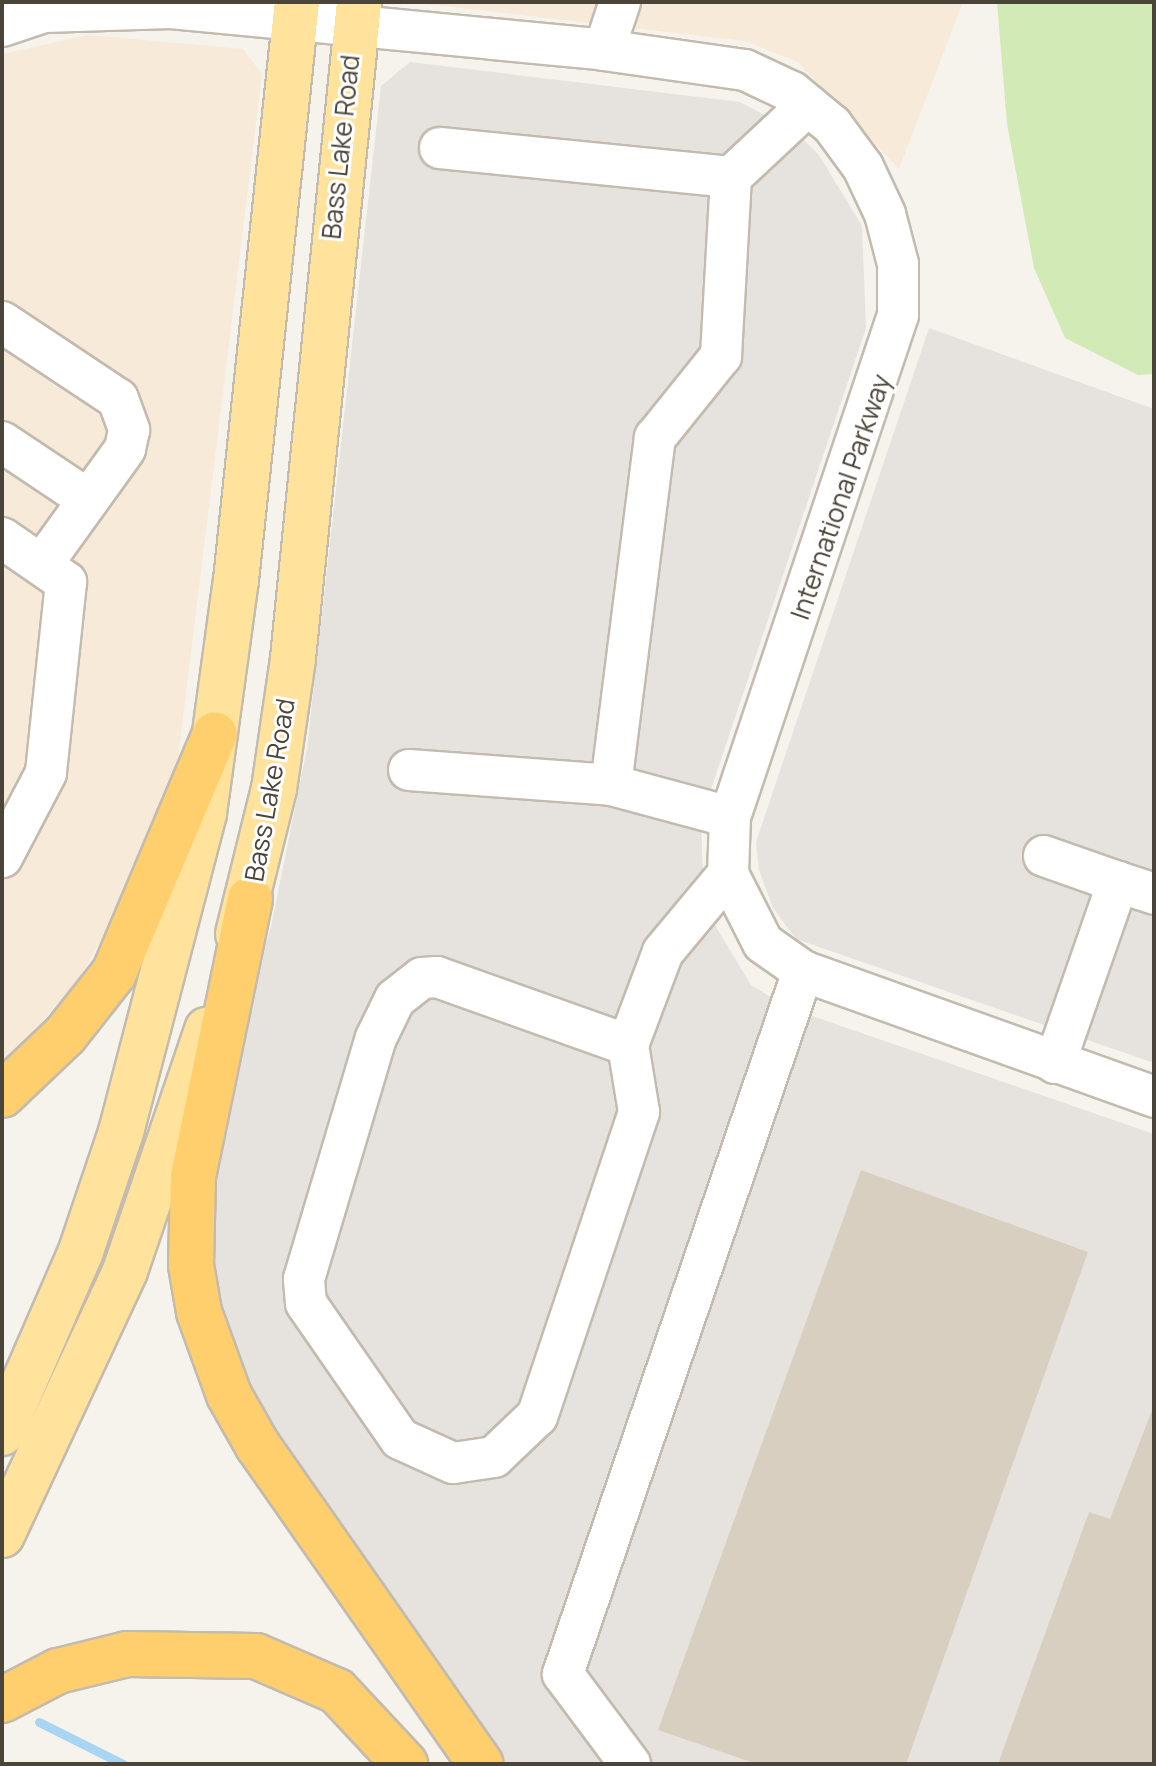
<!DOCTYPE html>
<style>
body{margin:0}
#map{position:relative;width:1156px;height:1766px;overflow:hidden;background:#f6f3ec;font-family:Manrope,sans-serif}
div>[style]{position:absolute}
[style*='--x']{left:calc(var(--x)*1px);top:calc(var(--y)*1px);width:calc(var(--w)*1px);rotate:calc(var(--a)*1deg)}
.commercial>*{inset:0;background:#f7ead8}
.industrial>*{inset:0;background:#e6e2dd}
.green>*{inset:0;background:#d2eab5}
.stream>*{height:9px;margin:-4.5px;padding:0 4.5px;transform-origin:4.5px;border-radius:4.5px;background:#a9d4f2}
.building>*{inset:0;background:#d8cfc1}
.roads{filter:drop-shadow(2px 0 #c2bbae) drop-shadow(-2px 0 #c2bbae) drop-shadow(0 2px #c2bbae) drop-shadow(0 -2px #c2bbae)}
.minor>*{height:40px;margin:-20px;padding:0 20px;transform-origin:20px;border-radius:20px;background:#fff}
.major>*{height:44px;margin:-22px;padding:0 22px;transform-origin:22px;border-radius:22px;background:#ffe39c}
.highway>*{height:44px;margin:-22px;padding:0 22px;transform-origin:22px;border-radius:22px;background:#ffcf6e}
span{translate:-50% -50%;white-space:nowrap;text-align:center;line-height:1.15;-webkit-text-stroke:6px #fff;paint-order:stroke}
.street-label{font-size:26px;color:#4b4439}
.frame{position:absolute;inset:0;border:4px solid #4b4439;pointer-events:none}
</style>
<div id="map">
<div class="commercial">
<div style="clip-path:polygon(409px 2px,963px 2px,899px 169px,798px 62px,745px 41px)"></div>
<div style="clip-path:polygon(88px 35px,243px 49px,262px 74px,175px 783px,132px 887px,78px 980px,2px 1068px,2px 54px)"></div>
</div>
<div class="industrial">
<div style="clip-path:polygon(410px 62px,740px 102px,796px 132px,819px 155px,862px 226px,866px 328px,701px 819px,704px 907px,751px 985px,789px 1008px,1154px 1134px,1154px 1764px,507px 1764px,256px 1408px,203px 1260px,217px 1100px,271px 927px,307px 748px,381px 86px)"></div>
<div style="clip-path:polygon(929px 328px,1154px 409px,1154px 1063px,796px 939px,773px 908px,759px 870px,756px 842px)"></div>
</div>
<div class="green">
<div style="clip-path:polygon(997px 2px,1154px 2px,1154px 374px,1138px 375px,1065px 338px,1034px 268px,1007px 124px)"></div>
</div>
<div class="stream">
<div style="--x:39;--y:1722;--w:94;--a:26.6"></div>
</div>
<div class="building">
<div style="clip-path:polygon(861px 1170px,1088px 1252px,906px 1764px,757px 1764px,658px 1730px)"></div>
<div style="clip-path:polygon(1154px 1405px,1154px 1764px,998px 1764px,1089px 1512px,1110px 1519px)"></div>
</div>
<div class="roads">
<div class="minor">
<div style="--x:2;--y:26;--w:44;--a:-18.4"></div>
<div style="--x:44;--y:12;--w:127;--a:-1.8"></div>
<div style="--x:171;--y:8;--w:435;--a:5.5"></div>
<div style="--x:604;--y:50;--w:142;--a:8.1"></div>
<div style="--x:745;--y:70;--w:52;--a:25.1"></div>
<div style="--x:792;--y:92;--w:52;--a:39.5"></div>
<div style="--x:832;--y:125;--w:52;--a:53.6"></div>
<div style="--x:863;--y:167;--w:52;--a:64.9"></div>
<div style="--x:885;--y:214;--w:52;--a:75.4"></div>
<div style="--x:898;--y:264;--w:51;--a:90"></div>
<div style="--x:898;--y:315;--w:529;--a:108.5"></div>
<div style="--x:730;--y:817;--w:57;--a:92"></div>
<div style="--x:728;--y:874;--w:77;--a:63.1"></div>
<div style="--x:763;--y:943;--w:49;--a:35"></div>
<div style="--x:803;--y:971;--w:373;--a:19.7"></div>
<div style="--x:604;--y:50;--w:51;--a:-71.6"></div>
<div style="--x:440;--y:148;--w:292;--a:5.7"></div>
<div style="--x:731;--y:177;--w:105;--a:-43.1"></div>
<div style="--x:2;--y:322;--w:139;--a:33.6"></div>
<div style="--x:118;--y:399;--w:33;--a:70"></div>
<div style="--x:129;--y:430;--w:19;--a:102"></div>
<div style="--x:125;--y:449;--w:140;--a:125.7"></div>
<div style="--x:2;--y:442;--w:102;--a:33.8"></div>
<div style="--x:2;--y:538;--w:78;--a:34.5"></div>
<div style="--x:66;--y:582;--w:192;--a:96"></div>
<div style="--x:46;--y:773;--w:95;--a:117.6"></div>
<div style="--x:409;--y:770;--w:203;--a:4.2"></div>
<div style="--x:730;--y:817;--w:123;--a:-164.9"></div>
<div style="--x:611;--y:785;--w:350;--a:-82.8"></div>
<div style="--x:655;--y:438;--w:105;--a:-51.2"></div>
<div style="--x:721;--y:356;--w:179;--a:-86.8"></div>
<div style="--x:1044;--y:856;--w:78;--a:19.4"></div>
<div style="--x:628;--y:1045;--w:68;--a:80.7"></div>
<div style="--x:639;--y:1112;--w:321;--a:108.5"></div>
<div style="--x:537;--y:1416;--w:59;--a:136.4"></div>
<div style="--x:494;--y:1457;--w:41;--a:171.7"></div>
<div style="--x:453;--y:1463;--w:58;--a:-155.6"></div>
<div style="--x:400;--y:1439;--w:165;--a:-124.7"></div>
<div style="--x:306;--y:1303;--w:24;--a:-95"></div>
<div style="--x:304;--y:1279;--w:252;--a:-73.4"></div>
<div style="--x:376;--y:1038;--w:43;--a:-64"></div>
<div style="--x:395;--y:999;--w:34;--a:-38"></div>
<div style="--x:422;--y:978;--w:15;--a:-4"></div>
<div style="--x:437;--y:977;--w:203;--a:19.6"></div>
<div style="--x:628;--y:1045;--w:99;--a:-69.4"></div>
<div style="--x:663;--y:952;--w:102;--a:-50.2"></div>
<div style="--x:1055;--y:1063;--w:192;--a:-70.8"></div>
<div style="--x:1118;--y:882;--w:38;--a:18"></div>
<div style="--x:630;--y:1764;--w:112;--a:-126.7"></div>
<div style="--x:563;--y:1674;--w:743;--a:-71.15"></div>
</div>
<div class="major">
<div style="--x:238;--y:934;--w:149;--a:-76.1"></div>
<div style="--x:274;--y:789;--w:132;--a:-81.7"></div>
<div style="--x:293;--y:658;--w:659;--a:-84.25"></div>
<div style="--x:2;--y:1433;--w:198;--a:-66.5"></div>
<div style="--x:81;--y:1251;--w:126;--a:-71.4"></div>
<div style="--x:121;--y:1132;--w:330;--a:-75.4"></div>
<div style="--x:204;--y:813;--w:235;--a:-82.2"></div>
<div style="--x:236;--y:580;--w:581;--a:-83.98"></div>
<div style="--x:2;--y:1535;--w:291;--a:-65"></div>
<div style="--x:125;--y:1271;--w:255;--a:-71.2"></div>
</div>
<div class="highway">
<div style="--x:250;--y:899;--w:284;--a:101.6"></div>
<div style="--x:193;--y:1177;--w:88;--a:91.3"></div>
<div style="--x:191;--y:1265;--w:48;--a:80.3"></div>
<div style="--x:199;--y:1312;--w:88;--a:70.1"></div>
<div style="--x:229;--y:1395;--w:59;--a:60.4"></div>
<div style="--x:258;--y:1446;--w:388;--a:55"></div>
<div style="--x:2;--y:1095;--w:87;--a:-43.6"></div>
<div style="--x:65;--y:1035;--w:79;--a:-51.7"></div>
<div style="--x:114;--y:973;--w:259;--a:-67.1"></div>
<div style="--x:2;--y:1700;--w:63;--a:-27.4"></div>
<div style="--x:58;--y:1671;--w:71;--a:-13.8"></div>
<div style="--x:127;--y:1654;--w:129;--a:0.9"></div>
<div style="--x:256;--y:1656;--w:88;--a:23.4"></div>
<div style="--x:337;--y:1691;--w:100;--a:47"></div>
</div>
</div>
<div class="street-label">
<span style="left:341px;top:147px;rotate:-84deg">Bass Lake Road</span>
<span style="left:841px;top:497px;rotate:-71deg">International Parkway</span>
<span style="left:270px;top:790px;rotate:-80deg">Bass Lake Road</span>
</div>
<div class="frame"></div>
</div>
